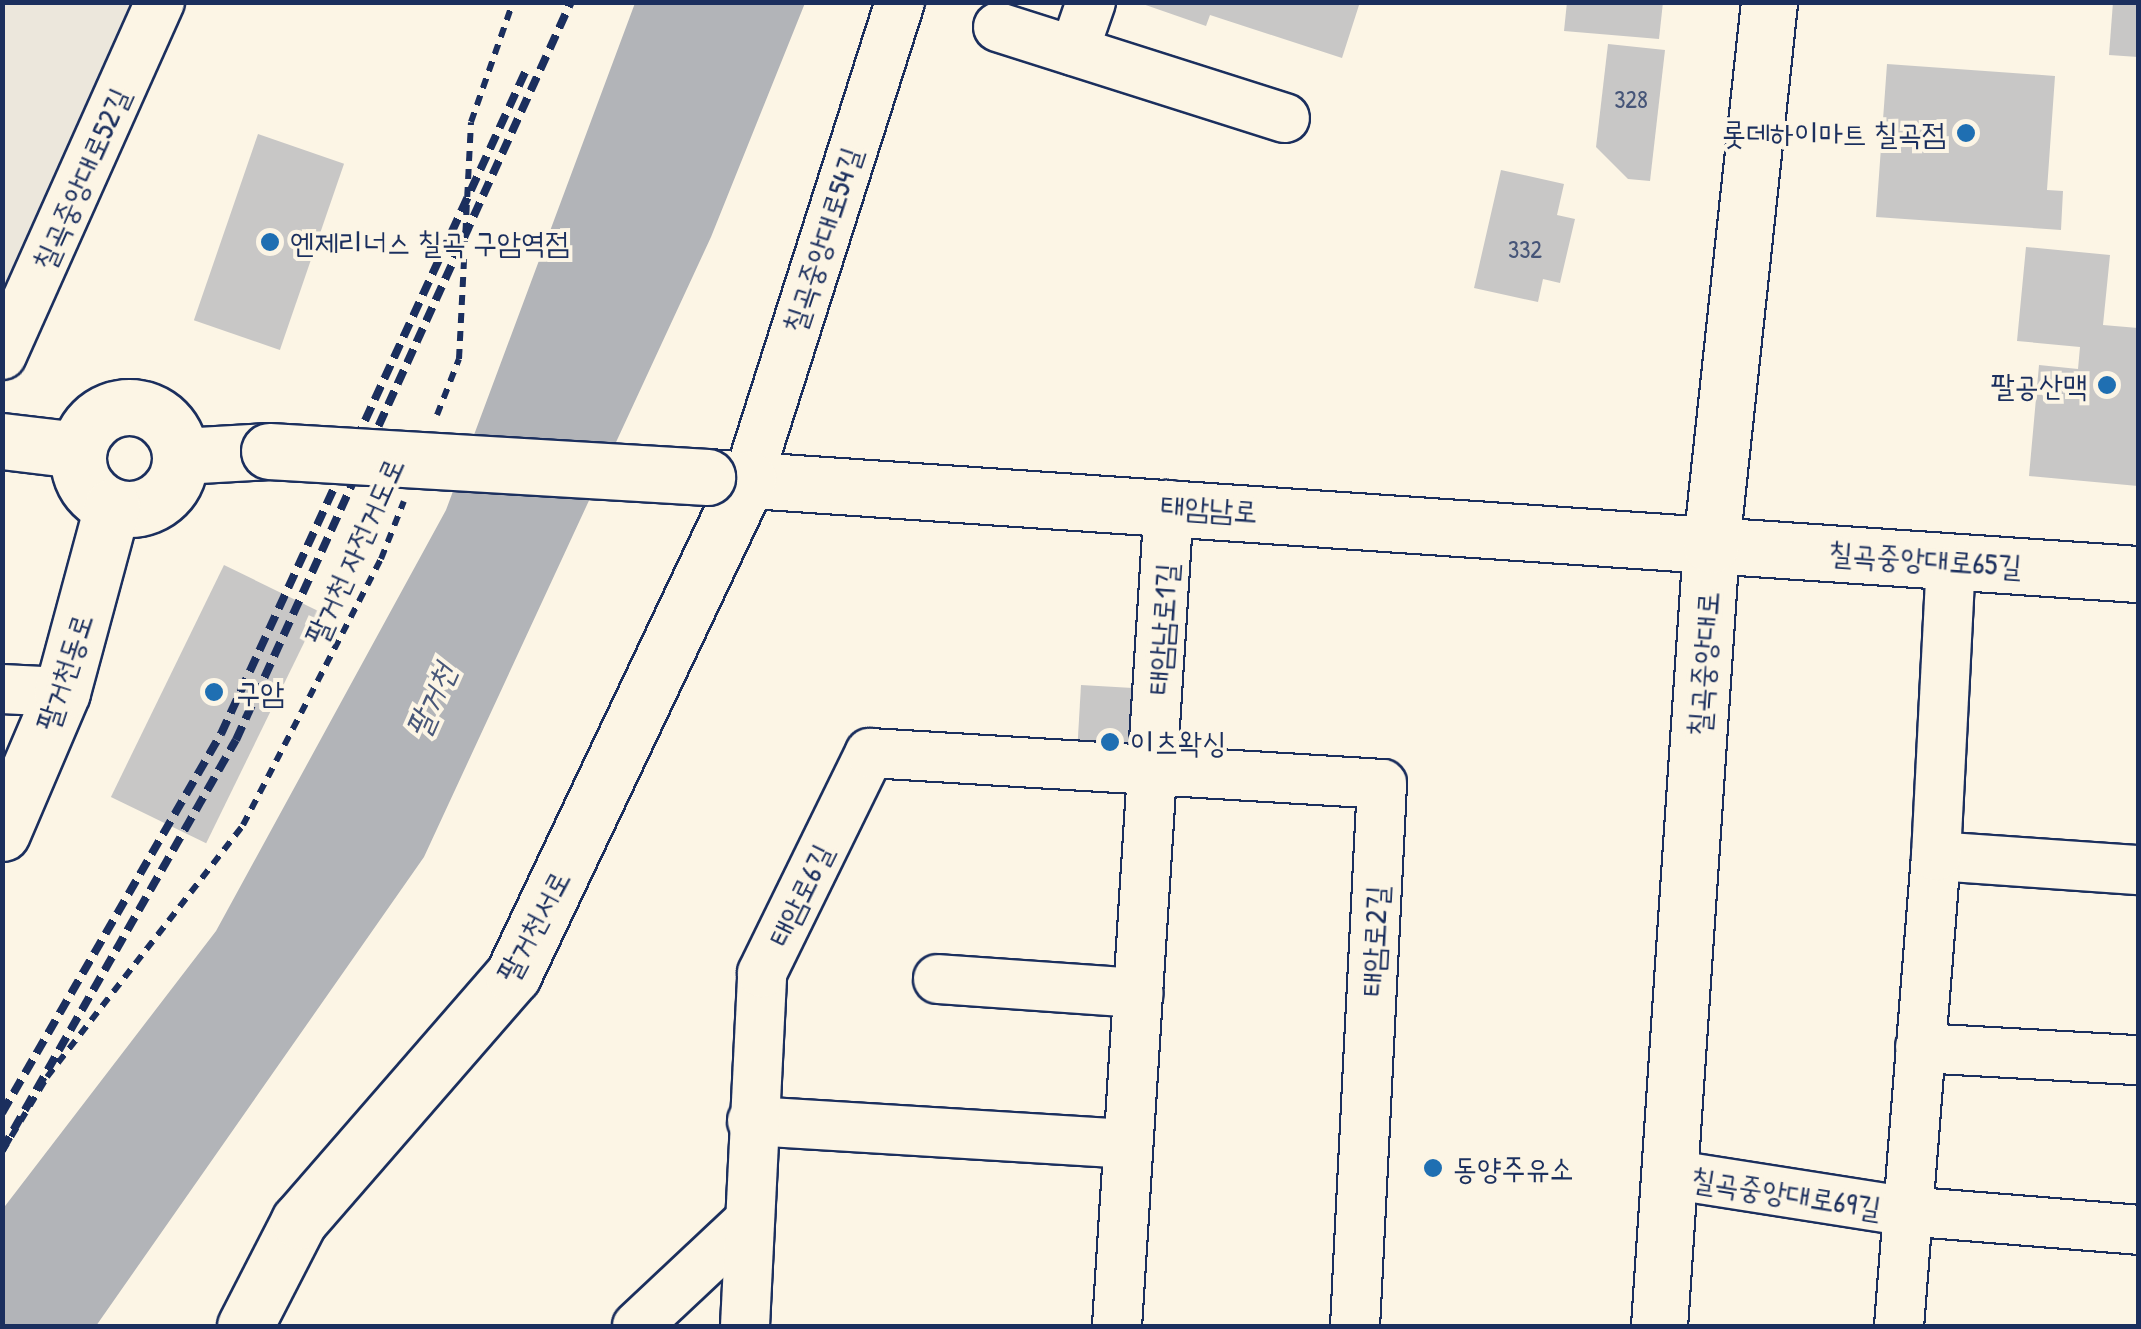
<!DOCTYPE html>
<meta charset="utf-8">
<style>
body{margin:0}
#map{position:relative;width:2141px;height:1329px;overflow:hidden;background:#fcf5e5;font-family:"Patrick Hand","Poor Story",sans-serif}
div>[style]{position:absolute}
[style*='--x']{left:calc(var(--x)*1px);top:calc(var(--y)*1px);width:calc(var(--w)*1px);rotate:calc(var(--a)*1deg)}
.built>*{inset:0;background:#ece7dc}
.water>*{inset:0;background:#b2b4b8}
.building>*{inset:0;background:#c8c7c6;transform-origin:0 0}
.path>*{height:6px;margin-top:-3px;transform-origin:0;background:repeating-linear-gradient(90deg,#1b2f5e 0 10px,transparent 0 18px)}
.roads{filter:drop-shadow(2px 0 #1b2f5e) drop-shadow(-2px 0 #1b2f5e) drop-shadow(0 2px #1b2f5e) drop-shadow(0 -2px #1b2f5e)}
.minor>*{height:48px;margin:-24px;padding:0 24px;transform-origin:24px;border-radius:24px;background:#fcf5e5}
.major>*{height:55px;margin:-27.5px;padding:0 27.5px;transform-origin:27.5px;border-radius:27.5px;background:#fcf5e5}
.major>.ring{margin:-27.5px;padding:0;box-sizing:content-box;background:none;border:55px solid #fcf5e5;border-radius:50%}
.rail>*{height:8px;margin-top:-4px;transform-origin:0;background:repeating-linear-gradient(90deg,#1b2f5e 0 15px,transparent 0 23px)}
.bridges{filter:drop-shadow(2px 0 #1b2f5e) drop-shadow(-2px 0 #1b2f5e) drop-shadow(0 2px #1b2f5e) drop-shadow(0 -2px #1b2f5e)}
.major-bridge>*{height:55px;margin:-27.5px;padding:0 27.5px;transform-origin:27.5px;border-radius:27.5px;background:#fcf5e5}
.dots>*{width:28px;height:28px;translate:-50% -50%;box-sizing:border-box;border:5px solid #fcf5e5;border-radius:50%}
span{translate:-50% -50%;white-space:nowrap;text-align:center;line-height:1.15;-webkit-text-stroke:8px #fcf5e5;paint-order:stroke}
.number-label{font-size:25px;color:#465578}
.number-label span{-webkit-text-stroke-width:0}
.poi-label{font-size:30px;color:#1b2f5e}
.right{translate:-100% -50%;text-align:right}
.left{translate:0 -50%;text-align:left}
.street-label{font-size:30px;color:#1b2f5e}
.water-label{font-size:32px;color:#485779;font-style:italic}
.frame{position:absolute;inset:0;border:5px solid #1b2f5e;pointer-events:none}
</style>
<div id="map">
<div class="built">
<div style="clip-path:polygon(3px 3px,140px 3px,3px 324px)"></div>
</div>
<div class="water">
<div style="clip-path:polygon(635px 3px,805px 3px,711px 237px,424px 857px,96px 1326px,3px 1326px,2px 1210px,216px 931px,446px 510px)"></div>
</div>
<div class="building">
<div style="clip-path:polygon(1137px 2px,1360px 2px,1342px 58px,1210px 15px,1206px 26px)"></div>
<div style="clip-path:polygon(1567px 2px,1663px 2px,1659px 39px,1564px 31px)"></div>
<div style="clip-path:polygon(2113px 2px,2138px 2px,2138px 57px,2109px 55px)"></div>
<div style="clip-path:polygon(1608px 44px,1665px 50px,1650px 181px,1628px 179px,1596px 147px)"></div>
<div style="clip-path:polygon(1887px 64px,2055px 76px,2047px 190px,2063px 191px,2061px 230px,1876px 217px)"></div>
<div style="left:258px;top:134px;width:91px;height:197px;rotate:19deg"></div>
<div style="clip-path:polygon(1501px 170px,1564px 184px,1557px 215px,1575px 219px,1560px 283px,1543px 279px,1538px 302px,1474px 288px)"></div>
<div style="clip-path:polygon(2026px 247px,2110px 255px,2103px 325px,2138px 328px,2138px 486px,2029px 476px,2039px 365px,2078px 369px,2080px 347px,2017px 341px)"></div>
<div style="left:224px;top:565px;width:106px;height:258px;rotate:26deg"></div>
<div style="clip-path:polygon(1081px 685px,1150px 689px,1128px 757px,1077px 754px)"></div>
</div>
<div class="path">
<div style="--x:437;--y:415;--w:60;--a:-68.6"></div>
<div style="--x:459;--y:359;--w:237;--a:-87.1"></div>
<div style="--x:471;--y:122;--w:127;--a:-70.7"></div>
<div style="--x:2;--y:1152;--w:87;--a:-59"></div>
<div style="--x:47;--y:1077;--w:319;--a:-52.1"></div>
<div style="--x:243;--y:825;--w:300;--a:-62.6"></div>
<div style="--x:381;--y:559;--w:62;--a:-68.4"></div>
</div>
<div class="roads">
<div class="minor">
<div style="--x:998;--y:27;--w:301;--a:17.6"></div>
<div style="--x:1074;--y:51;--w:52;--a:-70.9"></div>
<div style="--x:2;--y:355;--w:387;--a:-65.9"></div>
<div style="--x:748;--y:479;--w:501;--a:-72.33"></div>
<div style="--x:2;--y:689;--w:60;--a:2.9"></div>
<div style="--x:1936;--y:856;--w:202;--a:4"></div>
<div style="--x:938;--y:979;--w:201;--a:4"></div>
<div style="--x:1920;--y:1048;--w:218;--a:3.2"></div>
<div style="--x:752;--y:1121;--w:376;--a:3.5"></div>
<div style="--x:1668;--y:1174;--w:239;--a:8.9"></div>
<div style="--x:1904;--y:1211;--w:235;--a:4.6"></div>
<div style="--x:637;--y:1326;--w:154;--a:-43.2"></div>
<div style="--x:745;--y:1326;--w:353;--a:-87.2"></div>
<div style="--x:762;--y:973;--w:245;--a:-63.9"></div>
<div style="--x:870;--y:753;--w:513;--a:3.46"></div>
<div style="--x:1382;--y:784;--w:543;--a:92.85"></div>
<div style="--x:1117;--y:1326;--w:823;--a:-86.38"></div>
<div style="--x:1899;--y:1326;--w:471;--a:-85.5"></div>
<div style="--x:1936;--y:856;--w:295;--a:-87.1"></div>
</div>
<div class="major">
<div class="ring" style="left:78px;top:407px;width:47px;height:47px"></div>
<div style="--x:2;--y:441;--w:77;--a:6.8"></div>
<div style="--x:181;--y:456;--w:88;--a:-3.3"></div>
<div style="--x:707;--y:477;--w:1434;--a:3.88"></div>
<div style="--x:2;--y:833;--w:153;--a:-66.9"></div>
<div style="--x:62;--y:692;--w:192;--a:-74.9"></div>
<div style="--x:245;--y:1326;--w:118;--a:-62.8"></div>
<div style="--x:299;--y:1221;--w:326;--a:-49"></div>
<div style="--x:513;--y:975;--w:549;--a:-64.65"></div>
<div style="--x:1659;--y:1326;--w:783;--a:-86.19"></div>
<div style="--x:1711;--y:545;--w:546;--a:-83.9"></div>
</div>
</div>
<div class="rail">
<div style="--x:2;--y:1113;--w:438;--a:-60"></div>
<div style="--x:221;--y:734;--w:735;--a:-65.32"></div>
<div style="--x:2;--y:1150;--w:472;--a:-60.3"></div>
<div style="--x:236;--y:740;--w:810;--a:-65.59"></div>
</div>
<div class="bridges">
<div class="major-bridge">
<div style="--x:269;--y:451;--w:439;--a:3.4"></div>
</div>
</div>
<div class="dots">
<div style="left:1966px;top:133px;background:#1f6fb2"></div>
<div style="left:270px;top:242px;background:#1f6fb2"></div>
<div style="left:2107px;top:385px;background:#1f6fb2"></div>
<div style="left:214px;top:692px;background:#1f6fb2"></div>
<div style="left:1110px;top:742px;background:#1f6fb2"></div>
<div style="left:1433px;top:1168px;background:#1f6fb2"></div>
</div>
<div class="number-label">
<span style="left:1631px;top:99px">328</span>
<span style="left:1525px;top:249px">332</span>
</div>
<div class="poi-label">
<span class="right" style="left:1946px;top:133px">롯데하이마트 칠곡점</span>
<span class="left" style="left:290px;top:242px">엔제리너스 칠곡 구암역점</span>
<span class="right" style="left:2087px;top:385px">팔공산맥</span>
<span class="left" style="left:236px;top:692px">구암</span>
<span class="left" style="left:1130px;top:742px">이츠왁싱</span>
<span class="left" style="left:1453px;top:1168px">동양주유소</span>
</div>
<div class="street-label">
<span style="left:81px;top:179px;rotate:-66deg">칠곡중앙대로52길</span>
<span style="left:822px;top:240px;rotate:-72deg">칠곡중앙대로54길</span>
<span style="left:1209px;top:508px;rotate:4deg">태암남로</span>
<span style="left:354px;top:551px;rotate:-66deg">팔거천 자전거도로</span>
<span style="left:1925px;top:559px;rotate:4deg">칠곡중앙대로65길</span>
<span style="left:1162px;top:629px;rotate:-86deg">태암남로1길</span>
<span style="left:1703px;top:664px;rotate:-86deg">칠곡중앙대로</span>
<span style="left:64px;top:672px;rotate:-72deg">팔거천동로</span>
<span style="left:800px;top:895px;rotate:-64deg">태암로6길</span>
<span style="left:533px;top:926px;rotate:-62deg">팔거천서로</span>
<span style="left:1374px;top:941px;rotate:-87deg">태암로2길</span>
<span style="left:1786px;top:1193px;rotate:9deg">칠곡중앙대로69길</span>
</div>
<div class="water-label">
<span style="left:431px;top:701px;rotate:-66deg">팔거천</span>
</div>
<div class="frame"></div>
</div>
